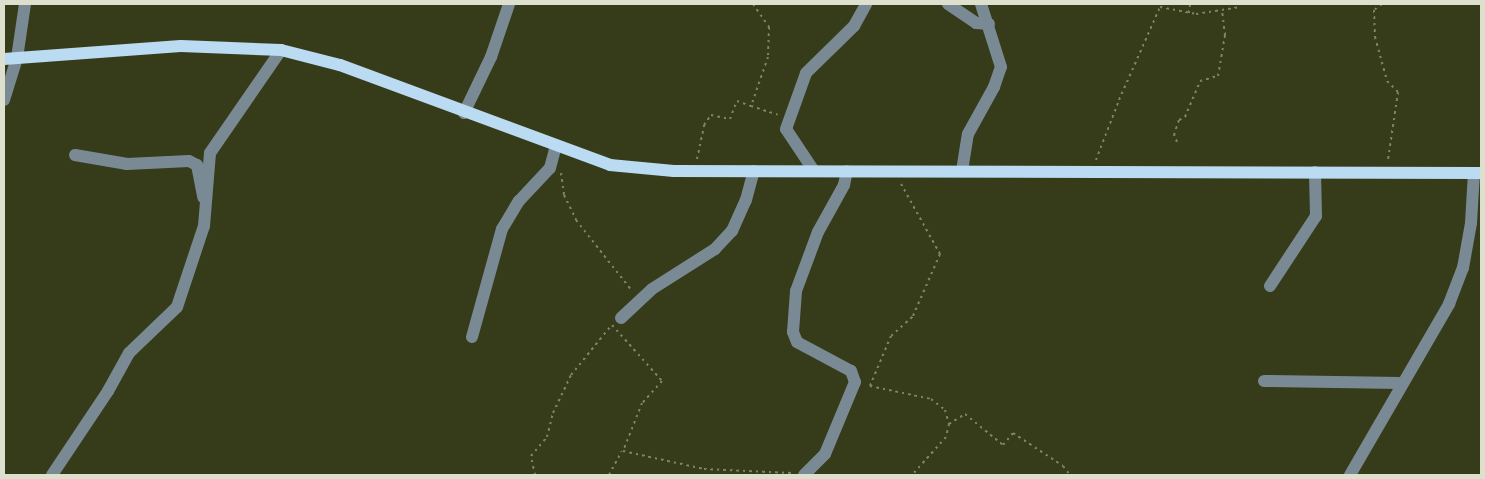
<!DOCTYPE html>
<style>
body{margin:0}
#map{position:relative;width:1485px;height:479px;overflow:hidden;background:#363c19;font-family:Helvetica,sans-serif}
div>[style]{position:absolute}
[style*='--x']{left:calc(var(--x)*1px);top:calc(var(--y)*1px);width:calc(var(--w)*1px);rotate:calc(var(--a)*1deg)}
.path>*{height:2px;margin-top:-1px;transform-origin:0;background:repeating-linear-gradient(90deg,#7e8367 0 2.5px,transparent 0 6.5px)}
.minor>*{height:12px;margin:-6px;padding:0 6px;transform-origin:6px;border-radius:6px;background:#7a8a94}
.major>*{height:12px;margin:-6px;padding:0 6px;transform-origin:6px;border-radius:6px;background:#badbf1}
span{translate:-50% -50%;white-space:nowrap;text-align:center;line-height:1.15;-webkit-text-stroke:4px #2c320f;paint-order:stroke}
.frame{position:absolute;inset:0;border:5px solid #dce0cc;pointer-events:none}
</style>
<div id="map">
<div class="path">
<div style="--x:753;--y:4;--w:28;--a:55"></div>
<div style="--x:769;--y:27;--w:30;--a:92"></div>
<div style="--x:768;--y:57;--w:52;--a:109.1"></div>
<div style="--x:751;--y:106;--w:28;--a:18"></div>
<div style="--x:1382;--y:4;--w:10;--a:143"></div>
<div style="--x:1374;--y:10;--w:27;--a:88"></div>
<div style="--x:1375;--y:37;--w:46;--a:74.7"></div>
<div style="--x:1387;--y:81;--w:16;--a:45"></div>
<div style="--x:1398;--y:92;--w:69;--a:98.4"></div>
<div style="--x:1189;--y:13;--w:9;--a:-84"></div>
<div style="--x:1177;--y:142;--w:8;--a:-113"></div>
<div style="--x:1174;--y:135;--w:16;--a:-72"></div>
<div style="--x:1179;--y:120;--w:7;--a:-27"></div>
<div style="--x:1185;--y:117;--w:39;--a:-67"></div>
<div style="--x:1200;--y:81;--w:19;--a:-16"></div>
<div style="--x:1218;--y:76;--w:42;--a:-80.3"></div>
<div style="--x:1225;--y:35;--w:25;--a:-97"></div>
<div style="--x:697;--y:159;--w:35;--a:-78"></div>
<div style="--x:704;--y:125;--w:12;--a:-55"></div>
<div style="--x:711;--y:115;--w:19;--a:12"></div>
<div style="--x:730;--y:119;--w:19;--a:-69"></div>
<div style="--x:737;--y:101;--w:15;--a:20"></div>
<div style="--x:1096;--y:160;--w:64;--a:-69"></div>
<div style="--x:1119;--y:100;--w:102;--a:-66.2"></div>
<div style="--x:1160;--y:7;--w:37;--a:11"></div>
<div style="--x:1196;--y:14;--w:45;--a:-9"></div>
<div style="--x:561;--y:173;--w:22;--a:82"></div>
<div style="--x:564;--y:195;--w:28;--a:64"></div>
<div style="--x:576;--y:220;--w:90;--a:51.7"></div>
<div style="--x:612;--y:325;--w:75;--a:48.2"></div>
<div style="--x:662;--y:381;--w:30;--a:132"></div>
<div style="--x:642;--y:403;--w:52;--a:111.6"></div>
<div style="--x:623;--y:451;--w:83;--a:12.5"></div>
<div style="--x:704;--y:469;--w:89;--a:2.6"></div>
<div style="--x:870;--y:386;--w:54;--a:-67.2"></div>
<div style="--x:891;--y:336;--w:30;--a:-42"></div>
<div style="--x:913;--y:316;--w:68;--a:-66.5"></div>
<div style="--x:940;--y:254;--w:80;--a:-119.1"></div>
<div style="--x:870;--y:386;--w:62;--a:12"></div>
<div style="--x:931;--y:399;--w:18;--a:38"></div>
<div style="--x:945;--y:410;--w:15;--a:74"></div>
<div style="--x:949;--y:424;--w:13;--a:103"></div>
<div style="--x:946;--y:437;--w:51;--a:131.8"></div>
<div style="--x:949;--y:424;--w:19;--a:-32"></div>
<div style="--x:965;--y:414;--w:49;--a:39.2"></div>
<div style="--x:1003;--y:445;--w:16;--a:-50"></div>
<div style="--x:1013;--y:433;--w:60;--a:33.4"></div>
<div style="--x:1063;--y:466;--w:11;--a:52"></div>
<div style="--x:535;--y:475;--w:19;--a:-102"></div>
<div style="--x:531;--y:456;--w:25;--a:-50"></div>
<div style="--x:547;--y:437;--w:25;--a:-76"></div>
<div style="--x:553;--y:413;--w:42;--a:-64.7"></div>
<div style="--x:571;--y:375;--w:62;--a:-50.9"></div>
<div style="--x:609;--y:475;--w:27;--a:-62"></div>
</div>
<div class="minor">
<div style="--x:948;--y:4;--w:34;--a:34"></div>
<div style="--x:976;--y:23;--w:13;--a:4"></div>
<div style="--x:4;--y:100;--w:44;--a:-72.8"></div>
<div style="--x:17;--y:58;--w:55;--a:-81.6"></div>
<div style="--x:464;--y:113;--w:62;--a:-64.3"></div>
<div style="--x:491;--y:57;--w:56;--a:-71.2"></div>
<div style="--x:75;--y:155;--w:53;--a:9.8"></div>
<div style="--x:127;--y:164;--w:62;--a:-2.8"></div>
<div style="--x:189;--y:161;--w:9;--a:27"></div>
<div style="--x:197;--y:165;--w:33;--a:79"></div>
<div style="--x:814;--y:171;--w:50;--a:-123.7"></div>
<div style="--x:786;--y:129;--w:59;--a:-70.3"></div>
<div style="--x:806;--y:73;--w:67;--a:-44.4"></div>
<div style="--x:854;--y:26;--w:25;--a:-61"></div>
<div style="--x:962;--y:171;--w:37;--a:-81"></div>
<div style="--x:968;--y:134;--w:54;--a:-61"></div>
<div style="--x:994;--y:87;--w:21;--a:-71"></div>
<div style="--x:1001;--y:67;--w:66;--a:-107.6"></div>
<div style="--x:1270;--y:286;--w:84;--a:-56.7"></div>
<div style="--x:1316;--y:216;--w:44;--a:-91.3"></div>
<div style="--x:621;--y:318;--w:42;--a:-43.1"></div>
<div style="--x:652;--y:289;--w:75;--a:-32.4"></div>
<div style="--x:715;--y:249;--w:25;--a:-47"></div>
<div style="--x:732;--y:231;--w:34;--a:-66"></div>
<div style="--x:746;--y:200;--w:30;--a:-75"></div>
<div style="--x:472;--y:337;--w:112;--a:-74.5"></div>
<div style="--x:502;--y:229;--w:33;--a:-59"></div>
<div style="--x:519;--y:201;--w:45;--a:-46.8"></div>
<div style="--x:550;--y:168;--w:23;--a:-75"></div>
<div style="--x:1264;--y:381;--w:137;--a:0.8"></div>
<div style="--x:52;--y:475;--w:101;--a:-56.3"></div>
<div style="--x:108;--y:391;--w:43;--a:-61.1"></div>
<div style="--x:129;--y:353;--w:66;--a:-43.8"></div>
<div style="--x:177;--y:307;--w:85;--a:-71.6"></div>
<div style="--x:204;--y:226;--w:73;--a:-85.3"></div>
<div style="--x:210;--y:153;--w:125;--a:-55.4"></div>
<div style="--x:804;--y:475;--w:30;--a:-45"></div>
<div style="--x:825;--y:454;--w:78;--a:-67.4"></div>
<div style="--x:855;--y:382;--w:12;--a:-110"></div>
<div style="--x:851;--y:371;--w:61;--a:-151.8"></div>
<div style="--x:797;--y:342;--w:11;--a:-112"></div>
<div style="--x:793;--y:332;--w:41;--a:-85.8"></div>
<div style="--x:796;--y:291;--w:63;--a:-69.6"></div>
<div style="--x:818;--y:232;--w:54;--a:-61"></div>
<div style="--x:844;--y:185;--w:14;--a:-78"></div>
<div style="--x:1350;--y:475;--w:198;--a:-59.9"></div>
<div style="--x:1449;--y:304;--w:39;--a:-69"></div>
<div style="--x:1463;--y:268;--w:46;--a:-79.9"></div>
<div style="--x:1471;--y:223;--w:50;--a:-86.6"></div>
</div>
<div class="major">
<div style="--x:4;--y:59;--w:177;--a:-4.2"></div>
<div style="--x:181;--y:46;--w:100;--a:2.3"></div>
<div style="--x:281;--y:50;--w:61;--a:14.3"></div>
<div style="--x:340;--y:65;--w:288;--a:20.3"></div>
<div style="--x:610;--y:165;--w:64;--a:5.4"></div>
<div style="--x:674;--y:171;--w:807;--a:0.14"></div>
</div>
<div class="frame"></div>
</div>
